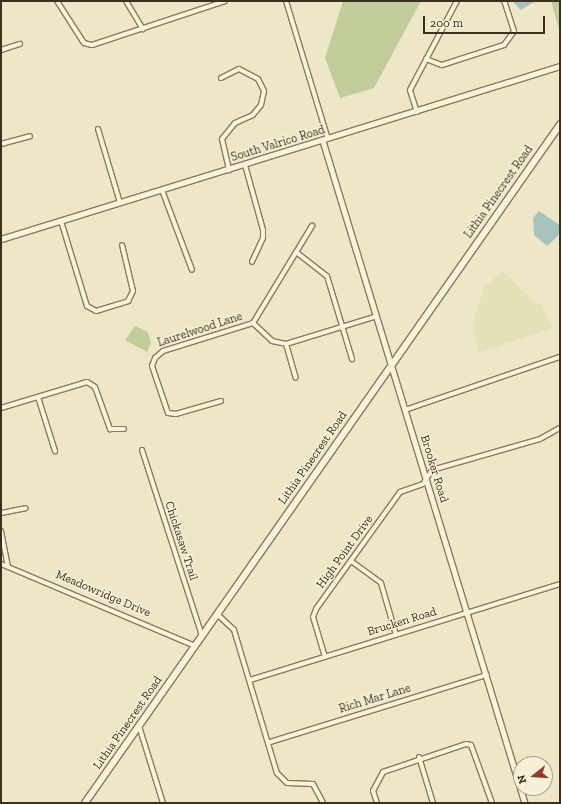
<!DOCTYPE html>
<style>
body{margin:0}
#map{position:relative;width:561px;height:804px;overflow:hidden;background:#eee7c7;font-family:"Zilla Slab",serif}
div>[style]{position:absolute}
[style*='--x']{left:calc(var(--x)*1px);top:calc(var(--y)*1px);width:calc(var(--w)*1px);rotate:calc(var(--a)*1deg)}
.farmland>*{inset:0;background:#e3e1b5}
.green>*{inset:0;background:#c1cc9b}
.water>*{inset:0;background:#a8c2bd}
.roads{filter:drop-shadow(1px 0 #897a5d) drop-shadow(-1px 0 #897a5d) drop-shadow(0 1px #897a5d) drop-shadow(0 -1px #897a5d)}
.minor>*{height:4px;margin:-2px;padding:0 2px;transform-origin:2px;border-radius:2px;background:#f8f3db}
.tertiary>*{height:4.5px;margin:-2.25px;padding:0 2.25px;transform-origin:2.25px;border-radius:2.25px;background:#f8f3db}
.secondary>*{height:5.5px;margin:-2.75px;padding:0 2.75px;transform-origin:2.75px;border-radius:2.75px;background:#f8f3db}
span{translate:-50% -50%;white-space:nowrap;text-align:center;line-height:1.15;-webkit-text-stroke:3px #f5f0d7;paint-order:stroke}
.street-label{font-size:12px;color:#3a3020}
.frame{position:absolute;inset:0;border:2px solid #3a3020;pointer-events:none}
.north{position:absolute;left:513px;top:756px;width:40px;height:40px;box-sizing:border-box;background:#f5f0d7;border:1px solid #aaa38e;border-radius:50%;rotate:253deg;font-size:11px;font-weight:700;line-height:16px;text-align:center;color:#3a3020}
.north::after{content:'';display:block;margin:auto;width:14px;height:18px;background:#973a2e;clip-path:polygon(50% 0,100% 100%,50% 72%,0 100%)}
.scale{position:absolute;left:423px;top:16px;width:122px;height:18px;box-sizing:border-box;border:2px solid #3a3020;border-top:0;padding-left:5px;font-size:12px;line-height:14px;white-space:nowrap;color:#3a3020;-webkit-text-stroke:3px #f5f0d7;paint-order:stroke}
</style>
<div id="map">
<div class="farmland">
<div style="clip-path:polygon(503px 271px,537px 304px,542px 304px,552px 328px,479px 352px,472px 326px,484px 287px)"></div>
</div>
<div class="green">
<div style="clip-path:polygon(343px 1px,421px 1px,374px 88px,340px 98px,325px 58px)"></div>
<div style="clip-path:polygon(551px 1px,560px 1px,560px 33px)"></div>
<div style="clip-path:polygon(135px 326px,148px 332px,151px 343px,147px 352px,125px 340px)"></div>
</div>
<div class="water">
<div style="clip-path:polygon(512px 1px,534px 1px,534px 2px,521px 10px)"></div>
<div style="clip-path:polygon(539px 211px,560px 225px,560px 234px,547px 246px,534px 235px,533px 218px)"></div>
</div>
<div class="roads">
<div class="minor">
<div style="--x:57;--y:1;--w:50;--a:57.3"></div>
<div style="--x:84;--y:43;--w:8;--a:14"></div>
<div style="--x:92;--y:45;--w:140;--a:-18.3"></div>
<div style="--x:126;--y:1;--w:33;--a:59"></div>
<div style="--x:286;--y:1;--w:144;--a:73.1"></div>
<div style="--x:1;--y:50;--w:20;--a:-18"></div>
<div style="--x:426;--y:59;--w:17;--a:21"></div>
<div style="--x:442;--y:65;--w:65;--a:-17.9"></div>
<div style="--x:504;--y:45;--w:17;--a:-54"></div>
<div style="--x:514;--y:31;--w:32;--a:-108"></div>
<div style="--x:221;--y:78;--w:20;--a:-27"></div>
<div style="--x:239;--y:69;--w:21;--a:28"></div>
<div style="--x:258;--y:79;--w:13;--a:63"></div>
<div style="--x:264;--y:91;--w:14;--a:102"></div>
<div style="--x:261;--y:105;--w:13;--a:129"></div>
<div style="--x:253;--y:115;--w:20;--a:156"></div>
<div style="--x:235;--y:123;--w:21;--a:129"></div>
<div style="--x:222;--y:139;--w:32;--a:77"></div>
<div style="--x:417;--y:112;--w:23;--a:-108"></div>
<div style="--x:410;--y:90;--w:101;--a:-62.2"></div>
<div style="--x:98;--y:129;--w:77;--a:73.4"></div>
<div style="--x:1;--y:144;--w:30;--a:-15"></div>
<div style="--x:245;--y:165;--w:67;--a:74.5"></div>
<div style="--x:263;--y:230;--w:8;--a:90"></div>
<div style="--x:263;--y:238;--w:26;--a:115"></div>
<div style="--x:162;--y:190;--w:85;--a:69.4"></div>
<div style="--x:61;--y:221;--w:89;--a:73"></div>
<div style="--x:87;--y:306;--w:10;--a:29"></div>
<div style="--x:96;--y:311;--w:34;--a:-17"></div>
<div style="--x:128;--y:301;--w:11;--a:-63"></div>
<div style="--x:133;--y:291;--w:47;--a:-103.4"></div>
<div style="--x:296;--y:252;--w:39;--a:38"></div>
<div style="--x:327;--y:276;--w:87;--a:73.2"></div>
<div style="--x:253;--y:323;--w:26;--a:43"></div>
<div style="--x:272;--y:341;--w:14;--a:12"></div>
<div style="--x:286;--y:344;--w:95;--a:-17.1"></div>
<div style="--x:286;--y:344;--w:35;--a:74"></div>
<div style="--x:38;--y:397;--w:57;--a:72.5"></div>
<div style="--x:221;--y:401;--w:47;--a:163.9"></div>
<div style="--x:176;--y:414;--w:8;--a:-173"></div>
<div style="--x:168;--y:413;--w:50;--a:-108.8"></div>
<div style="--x:152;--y:366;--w:9;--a:-69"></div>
<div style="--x:155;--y:358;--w:11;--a:-41"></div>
<div style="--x:163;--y:351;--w:94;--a:-17.3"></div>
<div style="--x:253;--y:323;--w:114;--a:-58.7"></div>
<div style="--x:1;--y:408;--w:90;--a:-16.8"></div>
<div style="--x:87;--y:382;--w:9;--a:32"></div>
<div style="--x:95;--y:387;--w:45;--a:70.3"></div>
<div style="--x:110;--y:429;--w:14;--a:0"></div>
<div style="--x:405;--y:410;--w:164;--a:-18.9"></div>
<div style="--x:142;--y:450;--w:195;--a:72.1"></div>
<div style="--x:1;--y:513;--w:25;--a:-11"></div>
<div style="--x:1;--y:531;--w:36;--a:79"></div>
<div style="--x:351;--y:561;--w:37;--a:36"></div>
<div style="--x:381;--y:583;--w:54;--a:73.9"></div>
<div style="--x:1;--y:564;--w:211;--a:22.9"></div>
<div style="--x:217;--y:614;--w:23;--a:43"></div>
<div style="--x:234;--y:630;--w:149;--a:73.3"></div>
<div style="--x:277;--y:773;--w:14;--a:45"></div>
<div style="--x:287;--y:783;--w:26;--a:2"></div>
<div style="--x:313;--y:784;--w:21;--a:62"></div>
<div style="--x:325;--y:657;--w:42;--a:-106.7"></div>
<div style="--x:313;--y:617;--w:9;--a:-69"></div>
<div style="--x:316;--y:609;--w:144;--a:-54.3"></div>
<div style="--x:400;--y:492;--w:24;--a:-19"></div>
<div style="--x:423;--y:484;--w:17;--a:-57"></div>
<div style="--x:432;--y:470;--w:112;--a:-16"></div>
<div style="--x:540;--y:439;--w:23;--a:-29"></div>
<div style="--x:250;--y:680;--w:325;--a:-17.2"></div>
<div style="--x:139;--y:726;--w:81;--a:72.7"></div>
<div style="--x:270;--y:742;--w:227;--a:-17.2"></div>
<div style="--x:419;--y:757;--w:48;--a:73.1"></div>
<div style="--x:377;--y:803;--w:13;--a:-108"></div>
<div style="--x:373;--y:791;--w:21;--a:-62"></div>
<div style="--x:383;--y:772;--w:88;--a:-18.6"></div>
<div style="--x:466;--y:744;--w:5;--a:11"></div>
<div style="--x:471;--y:745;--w:62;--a:70.1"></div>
</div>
<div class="tertiary">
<div style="--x:323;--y:141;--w:692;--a:73.03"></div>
<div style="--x:1;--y:239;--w:585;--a:-17.2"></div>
</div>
<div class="secondary">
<div style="--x:85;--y:803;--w:828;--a:-54.99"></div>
</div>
</div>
<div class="street-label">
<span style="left:278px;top:144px;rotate:-17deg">South Valrico Road</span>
<span style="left:499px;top:192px;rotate:-55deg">Lithia Pinecrest Road</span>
<span style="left:200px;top:330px;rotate:-18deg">Laurelwood Lane</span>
<span style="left:313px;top:458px;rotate:-55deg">Lithia Pinecrest Road</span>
<span style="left:434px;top:469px;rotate:73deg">Brooker Road</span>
<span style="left:181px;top:541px;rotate:72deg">Chickasaw Trail</span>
<span style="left:345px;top:552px;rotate:-54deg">High Point Drive</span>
<span style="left:103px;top:594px;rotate:23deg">Meadowridge Drive</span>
<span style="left:402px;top:622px;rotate:-17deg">Brucken Road</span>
<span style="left:375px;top:699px;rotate:-17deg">Rich Mar Lane</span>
<span style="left:128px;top:723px;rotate:-55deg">Lithia Pinecrest Road</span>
</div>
<div class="frame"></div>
<div class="north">N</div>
<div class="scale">200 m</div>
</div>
